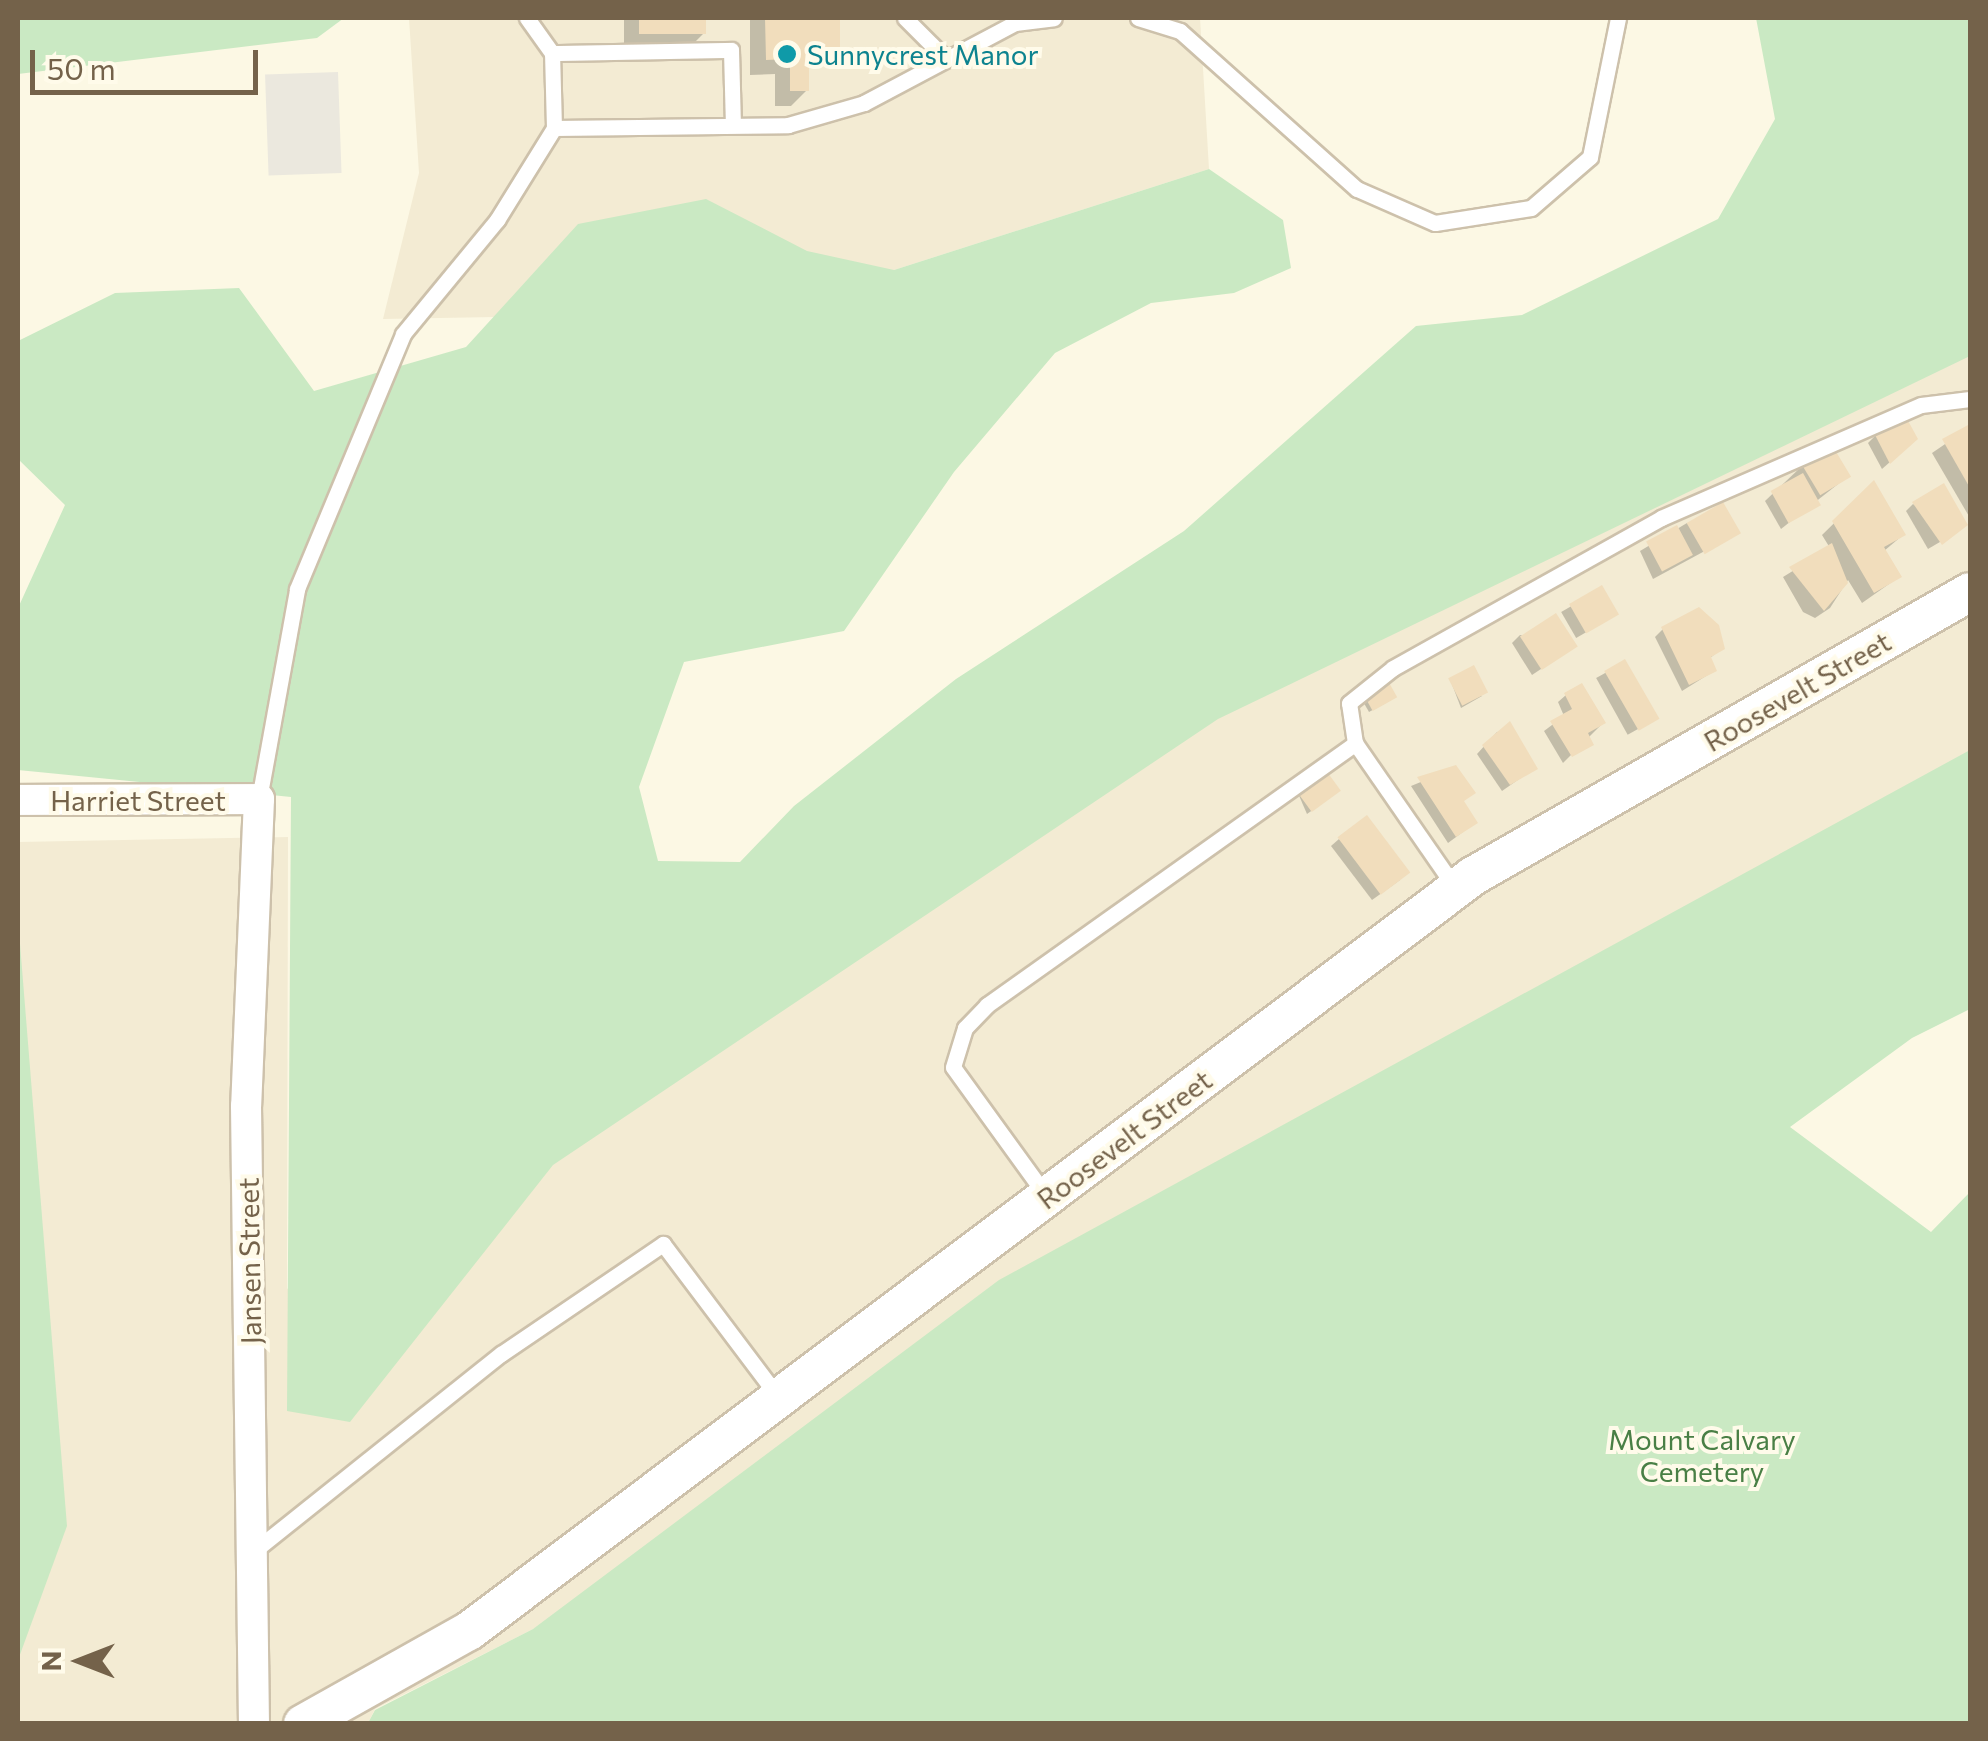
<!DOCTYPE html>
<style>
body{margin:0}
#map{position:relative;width:1988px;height:1741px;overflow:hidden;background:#fcf8e4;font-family:Commissioner,sans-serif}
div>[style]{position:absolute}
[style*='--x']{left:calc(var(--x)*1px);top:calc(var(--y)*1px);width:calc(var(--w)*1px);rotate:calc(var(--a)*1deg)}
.residential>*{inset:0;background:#f3ebd3}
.industrial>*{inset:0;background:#ebe8de;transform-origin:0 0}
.green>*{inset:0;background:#cae9c3}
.shadow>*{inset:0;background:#0003;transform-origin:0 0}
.building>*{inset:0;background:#f1ddbc;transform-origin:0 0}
.roads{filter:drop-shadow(2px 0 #cdc1ab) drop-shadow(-2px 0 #cdc1ab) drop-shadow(0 2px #cdc1ab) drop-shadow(0 -2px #cdc1ab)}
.service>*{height:15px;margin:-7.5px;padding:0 7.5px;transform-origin:7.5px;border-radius:7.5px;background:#fff}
.minor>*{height:30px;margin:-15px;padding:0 15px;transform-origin:15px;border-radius:15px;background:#fff}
.tertiary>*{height:38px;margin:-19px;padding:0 19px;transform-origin:19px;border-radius:19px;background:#fff}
.dots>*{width:28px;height:28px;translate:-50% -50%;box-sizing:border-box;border:5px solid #fffbea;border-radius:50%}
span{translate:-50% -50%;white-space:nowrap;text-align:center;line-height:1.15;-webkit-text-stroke:8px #fffbea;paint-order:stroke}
.culture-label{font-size:28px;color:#0d838f}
.left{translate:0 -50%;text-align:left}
.street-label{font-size:28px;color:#74624a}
.park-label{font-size:28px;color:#497f45}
.frame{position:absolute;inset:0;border:20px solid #74624a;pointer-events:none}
.north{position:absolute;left:30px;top:1611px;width:100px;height:100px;-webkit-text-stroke:8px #fffbea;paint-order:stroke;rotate:270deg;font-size:28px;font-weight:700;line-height:40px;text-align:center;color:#74624a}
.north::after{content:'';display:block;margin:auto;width:35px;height:45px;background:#74624a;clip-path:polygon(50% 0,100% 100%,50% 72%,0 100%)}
.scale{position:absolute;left:30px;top:50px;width:228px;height:45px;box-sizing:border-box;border:5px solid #74624a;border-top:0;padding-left:12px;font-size:30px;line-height:35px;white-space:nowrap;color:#74624a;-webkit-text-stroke:8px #fffbea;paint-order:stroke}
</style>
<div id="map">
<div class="residential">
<div style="clip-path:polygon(409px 18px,1200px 18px,1209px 169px,894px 270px,709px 313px,383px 319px,419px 173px)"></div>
<div style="clip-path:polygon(1970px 228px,1970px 763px,533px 1629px,375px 1709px,368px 1723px,18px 1723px,18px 842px,288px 837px,287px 1289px)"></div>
</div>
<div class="industrial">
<div style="left:338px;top:72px;width:101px;height:73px;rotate:88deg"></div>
</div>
<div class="green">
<div style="clip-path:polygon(18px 18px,344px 18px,317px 38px,18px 74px)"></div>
<div style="clip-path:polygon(1756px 18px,1970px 18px,1970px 356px,1218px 719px,553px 1165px,350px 1422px,287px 1411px,291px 797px,18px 770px,18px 608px,65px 505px,18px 459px,18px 341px,115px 293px,239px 288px,314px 391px,466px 347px,578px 224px,706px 199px,807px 251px,894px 270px,1209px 169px,1283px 220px,1291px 268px,1234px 293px,1151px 303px,1055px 353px,954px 472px,844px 631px,684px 662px,639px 787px,658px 861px,740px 862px,794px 806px,956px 679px,1184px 531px,1416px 326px,1522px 315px,1718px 219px,1775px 119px)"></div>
<div style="clip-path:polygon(1970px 750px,1970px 1009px,1912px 1038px,1790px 1127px,1931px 1232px,1970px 1192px,1970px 1723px,368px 1723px,375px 1710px,533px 1629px,999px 1280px)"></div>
<div style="clip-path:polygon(18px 919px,67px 1526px,18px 1660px)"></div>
</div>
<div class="shadow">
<div style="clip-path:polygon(624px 18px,704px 18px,704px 33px,688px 49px,624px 49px)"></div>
<div style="clip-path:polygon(750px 18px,838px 18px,838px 48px,807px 65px,807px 90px,791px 106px,775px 106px,775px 74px,750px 75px)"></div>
<div style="clip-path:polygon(1970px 427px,1970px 518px,1932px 453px)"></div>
<div style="clip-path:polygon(1876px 435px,1907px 447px,1882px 469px,1868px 443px)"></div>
<div style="clip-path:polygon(1802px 466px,1847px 477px,1781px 529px,1765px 501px)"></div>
<div style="clip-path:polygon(1874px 484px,1903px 535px,1884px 551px,1899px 577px,1862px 603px,1848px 580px,1830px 608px,1815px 618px,1803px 612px,1783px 577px,1830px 548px,1822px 535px)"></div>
<div style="clip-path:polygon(1913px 504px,1957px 532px,1928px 549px,1906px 511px)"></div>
<div style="clip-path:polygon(1687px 523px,1738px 533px,1653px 579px,1640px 551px)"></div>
<div style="left:1601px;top:589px;width:30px;height:46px;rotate:60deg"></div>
<div style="clip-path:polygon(1663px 629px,1722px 648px,1709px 659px,1714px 671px,1682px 691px,1655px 637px)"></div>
<div style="clip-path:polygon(1520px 635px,1574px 647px,1532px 675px,1512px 643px)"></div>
<div style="left:1625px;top:662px;width:65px;height:33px;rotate:61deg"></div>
<div style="clip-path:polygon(1450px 679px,1482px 696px,1461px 708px)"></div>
<div style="clip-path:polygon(1566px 695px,1603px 723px,1563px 763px,1544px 731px,1564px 716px,1558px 702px)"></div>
<div style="clip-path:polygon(1361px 698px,1391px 700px,1369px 712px)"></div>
<div style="clip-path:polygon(1513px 730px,1535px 768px,1502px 791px,1477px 754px,1497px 732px)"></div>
<div style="clip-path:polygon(1455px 768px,1473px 793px,1462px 802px,1475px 823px,1448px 843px,1411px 786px)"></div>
<div style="clip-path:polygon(1297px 791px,1335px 794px,1307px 814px)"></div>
<div style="clip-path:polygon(1339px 839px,1400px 880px,1372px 900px,1331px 846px)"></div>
</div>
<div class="building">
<div style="left:639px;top:18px;width:67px;height:16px"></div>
<div style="clip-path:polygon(765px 18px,840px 18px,840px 50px,809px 50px,809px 91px,790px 91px,790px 59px,766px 60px)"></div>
<div style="clip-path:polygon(1906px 417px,1918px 439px,1890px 464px,1874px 433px)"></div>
<div style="clip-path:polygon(1970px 424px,1970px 488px,1942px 439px)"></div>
<div style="left:1832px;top:445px;width:37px;height:36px;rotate:59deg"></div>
<div style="left:1803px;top:473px;width:37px;height:37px;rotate:61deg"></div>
<div style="clip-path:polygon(1874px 480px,1906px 535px,1884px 547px,1902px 577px,1874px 593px,1832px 521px)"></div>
<div style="clip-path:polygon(1944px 483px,1968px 525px,1942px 545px,1912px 502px)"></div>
<div style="left:1723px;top:502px;width:36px;height:42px;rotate:60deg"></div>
<div style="left:1677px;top:525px;width:34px;height:35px;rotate:62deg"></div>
<div style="clip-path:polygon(1832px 543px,1848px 583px,1824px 611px,1789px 567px)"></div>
<div style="left:1602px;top:585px;width:34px;height:38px;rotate:60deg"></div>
<div style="clip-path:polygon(1699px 607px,1719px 625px,1725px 649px,1711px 657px,1717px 671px,1689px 685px,1661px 627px)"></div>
<div style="left:1556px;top:613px;width:40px;height:43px;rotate:57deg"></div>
<div style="left:1625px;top:659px;width:69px;height:24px;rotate:60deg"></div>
<div style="left:1474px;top:665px;width:31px;height:29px;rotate:63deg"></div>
<div style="left:1387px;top:679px;width:21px;height:28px;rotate:61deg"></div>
<div style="clip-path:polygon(1582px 683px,1606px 723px,1588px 733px,1594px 745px,1572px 757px,1550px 721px,1572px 709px,1564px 693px)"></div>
<div style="clip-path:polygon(1510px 721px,1538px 769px,1510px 785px,1482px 745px)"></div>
<div style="clip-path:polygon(1456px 765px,1476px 793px,1464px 801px,1478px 823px,1456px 837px,1417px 777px)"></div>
<div style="left:1325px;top:769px;width:27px;height:36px;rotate:54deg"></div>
<div style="left:1367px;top:815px;width:72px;height:37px;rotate:53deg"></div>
</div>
<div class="roads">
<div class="service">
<div style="--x:527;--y:18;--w:43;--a:54.5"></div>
<div style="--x:905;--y:18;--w:57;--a:45"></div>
<div style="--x:1138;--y:18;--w:44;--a:17.2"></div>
<div style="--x:1180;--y:31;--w:237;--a:41.8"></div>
<div style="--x:1357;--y:189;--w:85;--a:23.6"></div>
<div style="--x:1435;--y:223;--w:97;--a:-8.9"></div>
<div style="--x:1531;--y:208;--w:78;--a:-40.8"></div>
<div style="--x:1590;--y:157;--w:142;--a:-78.6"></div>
<div style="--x:554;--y:128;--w:234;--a:-0.7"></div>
<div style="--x:788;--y:125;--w:79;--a:-16.1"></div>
<div style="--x:864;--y:103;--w:171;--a:-27.9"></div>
<div style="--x:1015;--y:23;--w:39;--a:-7"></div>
<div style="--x:1355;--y:743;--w:178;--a:55.3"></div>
<div style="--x:259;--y:799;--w:213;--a:-79.7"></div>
<div style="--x:297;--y:589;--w:276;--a:-67.4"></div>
<div style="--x:403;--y:334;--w:148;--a:-50.5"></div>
<div style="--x:497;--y:220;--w:108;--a:-58.2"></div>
<div style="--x:554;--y:128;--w:75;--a:-91.5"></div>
<div style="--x:552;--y:53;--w:179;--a:-1"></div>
<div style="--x:731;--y:50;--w:75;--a:88.5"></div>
<div style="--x:1047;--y:1197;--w:160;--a:-125.9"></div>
<div style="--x:953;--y:1067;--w:41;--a:-72.9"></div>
<div style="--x:965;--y:1028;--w:32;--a:-46"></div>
<div style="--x:987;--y:1005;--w:452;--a:-35.4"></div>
<div style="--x:1355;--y:743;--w:40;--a:-98.5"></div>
<div style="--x:1349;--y:703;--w:56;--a:-38.5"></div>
<div style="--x:1393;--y:668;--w:307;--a:-29.2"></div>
<div style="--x:1661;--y:518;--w:283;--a:-23.5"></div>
<div style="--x:1921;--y:405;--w:49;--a:-7"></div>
<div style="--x:254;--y:1551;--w:316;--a:-38.6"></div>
<div style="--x:501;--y:1354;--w:196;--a:-34.2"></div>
<div style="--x:663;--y:1244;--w:194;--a:53"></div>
</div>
<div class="minor">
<div style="--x:18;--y:800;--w:241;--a:-0.2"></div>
<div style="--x:259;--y:799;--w:307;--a:92.4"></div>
<div style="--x:246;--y:1106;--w:618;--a:89.26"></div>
</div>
<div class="tertiary">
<div style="--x:303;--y:1724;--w:190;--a:-29.3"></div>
<div style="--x:469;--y:1631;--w:1256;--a:-36.94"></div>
<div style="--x:1473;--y:876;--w:572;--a:-29.74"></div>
</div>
</div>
<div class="dots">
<div style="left:787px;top:54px;background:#0f9aa8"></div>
</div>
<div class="culture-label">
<span class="left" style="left:807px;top:54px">Sunnycrest Manor</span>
</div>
<div class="street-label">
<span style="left:1797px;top:691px;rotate:-30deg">Roosevelt Street</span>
<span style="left:138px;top:800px">Harriet Street</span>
<span style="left:1124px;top:1139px;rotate:-37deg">Roosevelt Street</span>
<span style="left:249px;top:1261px;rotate:-91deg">Jansen Street</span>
</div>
<div class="park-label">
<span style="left:1702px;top:1455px">Mount Calvary<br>Cemetery</span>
</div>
<div class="frame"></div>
<div class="north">N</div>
<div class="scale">50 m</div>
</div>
